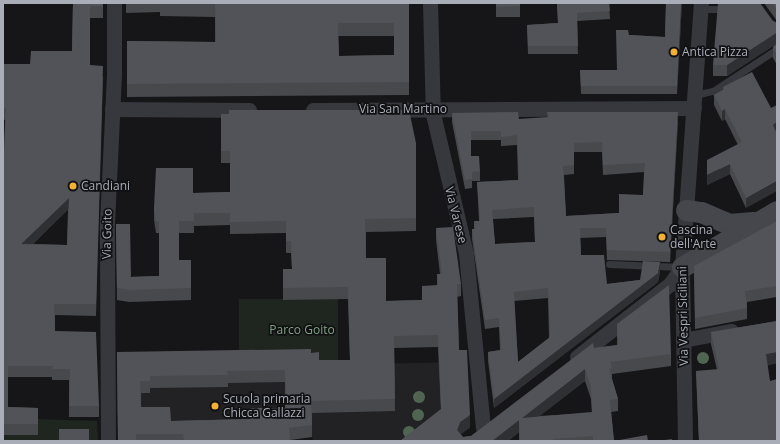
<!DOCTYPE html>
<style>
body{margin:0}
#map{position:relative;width:780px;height:444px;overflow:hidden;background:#161618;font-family:"Open Sans",sans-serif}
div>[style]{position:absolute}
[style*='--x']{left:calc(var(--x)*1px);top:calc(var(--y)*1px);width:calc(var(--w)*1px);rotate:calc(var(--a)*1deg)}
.built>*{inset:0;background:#222225}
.green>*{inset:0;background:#1e261f;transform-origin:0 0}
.lane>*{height:7px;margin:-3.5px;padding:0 3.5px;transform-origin:3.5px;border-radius:3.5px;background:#37383d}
.street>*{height:15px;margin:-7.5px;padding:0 7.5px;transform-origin:7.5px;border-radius:7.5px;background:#37383d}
.secondary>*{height:21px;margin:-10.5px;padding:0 10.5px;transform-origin:10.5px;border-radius:10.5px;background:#45474d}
.trees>*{width:12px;height:12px;margin:-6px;border-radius:50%;background:#506452}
.wall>*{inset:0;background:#47494d;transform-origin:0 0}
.shaded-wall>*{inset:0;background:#2f3033}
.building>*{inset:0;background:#525359;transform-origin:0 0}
.dots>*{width:11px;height:11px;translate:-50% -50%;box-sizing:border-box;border:2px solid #111113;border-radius:50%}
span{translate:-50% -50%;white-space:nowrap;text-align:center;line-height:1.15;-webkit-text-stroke:3.5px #111113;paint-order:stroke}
.poi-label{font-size:12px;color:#a8adb8}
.left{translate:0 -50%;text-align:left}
.street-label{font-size:12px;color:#a8adb8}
.park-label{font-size:12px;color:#7fa381}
.frame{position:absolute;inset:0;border:4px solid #a8adb8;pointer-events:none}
</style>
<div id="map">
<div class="built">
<div style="clip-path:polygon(467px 362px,470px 428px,453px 441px,313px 441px,312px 437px,289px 440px,118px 433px,140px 363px,311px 365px)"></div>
</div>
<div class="green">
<div style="left:338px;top:299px;width:65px;height:99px;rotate:90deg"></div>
<div style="clip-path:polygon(38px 419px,97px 421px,98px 441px,4px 441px,4px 435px,38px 435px)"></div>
</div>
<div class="lane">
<div style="--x:701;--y:9;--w:20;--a:0"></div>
<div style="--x:721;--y:9;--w:13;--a:-29"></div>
<div style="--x:695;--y:95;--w:18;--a:-13"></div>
<div style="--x:713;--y:91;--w:77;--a:-33.3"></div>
<div style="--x:609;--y:264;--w:72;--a:2.4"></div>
</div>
<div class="street">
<div style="--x:430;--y:3;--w:111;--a:88.5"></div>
<div style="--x:433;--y:114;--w:144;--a:76.7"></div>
<div style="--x:466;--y:254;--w:175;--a:84.4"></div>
<div style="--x:112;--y:109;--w:137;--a:0.4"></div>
<div style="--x:313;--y:110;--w:381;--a:-0.3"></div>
<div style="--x:683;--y:340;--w:49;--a:-10.6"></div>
<div style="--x:577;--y:357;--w:118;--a:-38.1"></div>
<div style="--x:670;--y:284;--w:21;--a:-55"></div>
<div style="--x:108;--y:441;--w:218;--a:-90.3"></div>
<div style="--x:107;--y:223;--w:148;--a:-87.3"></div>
<div style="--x:114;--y:75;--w:72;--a:-90"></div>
<div style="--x:685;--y:441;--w:174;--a:-91"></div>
<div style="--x:682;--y:267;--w:265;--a:-85.9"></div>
</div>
<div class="secondary">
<div style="--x:686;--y:210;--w:15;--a:8"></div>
<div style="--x:701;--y:212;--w:30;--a:23"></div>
<div style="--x:729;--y:224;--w:24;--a:-5"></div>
<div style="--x:682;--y:267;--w:110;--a:-30.5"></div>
</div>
<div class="trees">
<div style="left:703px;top:358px"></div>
<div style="left:419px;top:397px"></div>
<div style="left:418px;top:415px"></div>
<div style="left:409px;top:432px"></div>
</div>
<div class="wall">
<div style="clip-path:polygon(evenodd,73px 3px,103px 3px,103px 18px,90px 18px,90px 65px,103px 77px,96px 316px,55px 315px,55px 331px,99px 406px,99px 417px,69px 417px,69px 380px,52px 380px,52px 377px,8px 377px,8px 407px,38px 408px,38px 435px,4px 435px,4px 441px,3px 441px,3px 152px,4px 152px,5px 120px,3px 119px,3px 64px,30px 64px,72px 51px,73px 3px,68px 209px,67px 245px,33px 244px,68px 209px)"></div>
<div style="clip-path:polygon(evenodd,126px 3px,409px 3px,409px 95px,127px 97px,127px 41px,215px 42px,215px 17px,160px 16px,160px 12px,126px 13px,126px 3px,338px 36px,394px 36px,394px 55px,339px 56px,338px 36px)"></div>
<div style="left:496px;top:3px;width:24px;height:14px"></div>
<div style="clip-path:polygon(557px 3px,609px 3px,610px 19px,577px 21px,578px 54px,528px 54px,527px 25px,558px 23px)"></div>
<div style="clip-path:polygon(666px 3px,682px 3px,677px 94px,581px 94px,580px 70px,617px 70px,629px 35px,665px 37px)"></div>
<div style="clip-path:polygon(764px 3px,777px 3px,777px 21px)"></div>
<div style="clip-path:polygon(773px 21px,777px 23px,777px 65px,773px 58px,773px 47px,776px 44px,727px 76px,713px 76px,713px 65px)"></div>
<div style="clip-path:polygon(723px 87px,776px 133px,746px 208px,730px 174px,707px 185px,738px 145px,725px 119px,722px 121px,714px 105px,714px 95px,723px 90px)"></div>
<div style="clip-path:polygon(evenodd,452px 113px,519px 119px,678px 121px,670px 262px,607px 260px,606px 237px,580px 238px,581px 255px,607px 284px,640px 280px,660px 271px,658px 282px,494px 408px,488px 361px,488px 352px,500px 350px,499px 327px,485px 329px,472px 239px,472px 229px,474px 229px,474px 221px,479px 221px,477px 182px,518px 180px,517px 145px,501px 146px,501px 140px,471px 140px,471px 156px,480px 171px,480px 181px,472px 181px,472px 188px,465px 189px,452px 122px,452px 113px,574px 152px,602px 152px,603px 175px,644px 172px,643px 195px,619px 213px,566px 216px,564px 175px,574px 174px,574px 152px,452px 113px,534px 217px,535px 242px,495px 244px,493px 219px,534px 217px,452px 113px,548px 298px,549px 338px,518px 362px,514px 301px,548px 298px)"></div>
<div style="clip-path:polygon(evenodd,221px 114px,416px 143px,416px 231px,366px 232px,366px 258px,386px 301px,422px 300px,437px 285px,437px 274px,440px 274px,436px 240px,436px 228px,461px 284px,461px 296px,457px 297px,459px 350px,470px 427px,460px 434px,463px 437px,471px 436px,594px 348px,617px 345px,617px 324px,671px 354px,671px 366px,612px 374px,612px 379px,618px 399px,618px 411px,611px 412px,614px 441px,648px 441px,519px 441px,519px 432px,508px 441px,400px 441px,441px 410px,438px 347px,394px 348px,395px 411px,312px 413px,312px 437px,290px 440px,290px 441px,118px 441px,117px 352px,311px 353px,319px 360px,350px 360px,348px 299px,283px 300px,283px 269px,292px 269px,291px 253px,286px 253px,286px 233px,230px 234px,230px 225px,194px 226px,194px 233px,179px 233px,179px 260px,191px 260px,191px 300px,129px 302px,117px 300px,116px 224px,131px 277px,159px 276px,159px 233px,156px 233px,154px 220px,154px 208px,193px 193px,230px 192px,230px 163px,221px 163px,221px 114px,585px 381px,591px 399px,592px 413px,539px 416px,585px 381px,221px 114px,285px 382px,285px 408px,250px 419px,171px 421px,141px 407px,141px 393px,150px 393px,150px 388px,228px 387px,228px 383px,285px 382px)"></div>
<div style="clip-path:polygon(777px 221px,777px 297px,747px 302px,747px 319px,695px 329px,694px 266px)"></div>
<div style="clip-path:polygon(777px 321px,777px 363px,767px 365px,777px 441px,699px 441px,696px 371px,717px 370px,711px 344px,711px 332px)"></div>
</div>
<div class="shaded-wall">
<div style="clip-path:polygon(681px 3px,682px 3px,677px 94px,677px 86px)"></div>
<div style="clip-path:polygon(776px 33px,776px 44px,727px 76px,727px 65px)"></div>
<div style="clip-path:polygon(725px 109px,725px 119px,722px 121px,722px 111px)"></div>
<div style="clip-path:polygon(678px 112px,678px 121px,670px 262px,670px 252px)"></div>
<div style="clip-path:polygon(777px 122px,777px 132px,773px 135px,773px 125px)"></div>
<div style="clip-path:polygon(730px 164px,730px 174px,707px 185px,707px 175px)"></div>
<div style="clip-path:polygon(777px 181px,777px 191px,746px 208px,746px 198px)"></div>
<div style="clip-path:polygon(69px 198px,69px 209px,21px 255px,21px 244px)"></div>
<div style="clip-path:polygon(660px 262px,660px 271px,658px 282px,494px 408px,494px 399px,658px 273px)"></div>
<div style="clip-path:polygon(777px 352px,777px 363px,766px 366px,766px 354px)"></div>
<div style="clip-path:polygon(585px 369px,585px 381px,522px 430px,522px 418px)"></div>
<div style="clip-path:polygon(470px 415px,470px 427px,460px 434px,457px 430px,460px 422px)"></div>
<div style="clip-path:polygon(519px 420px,519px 432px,508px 441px,492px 441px)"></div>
</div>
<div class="building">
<div style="clip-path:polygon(evenodd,73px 3px,103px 3px,103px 6px,90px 6px,90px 65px,103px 66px,96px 304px,54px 304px,55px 331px,96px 332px,99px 406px,69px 406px,70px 369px,52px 369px,53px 366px,8px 366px,8px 407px,38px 408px,38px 424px,4px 424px,4px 431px,3px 431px,3px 152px,4px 152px,6px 108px,3px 108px,3px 64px,30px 64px,31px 51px,72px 51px,73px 3px,69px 198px,67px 245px,21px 244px,69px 198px)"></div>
<div style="clip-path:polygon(evenodd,163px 3px,409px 3px,409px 82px,127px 84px,127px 41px,216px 42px,215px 4px,163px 3px,338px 23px,394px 23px,394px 55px,339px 56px,338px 23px)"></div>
<div style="clip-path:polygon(496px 3px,520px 3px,520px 6px,496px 7px)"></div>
<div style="clip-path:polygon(557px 3px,609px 3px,610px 11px,577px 13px,578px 46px,528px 46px,527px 25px,558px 23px)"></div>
<div style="clip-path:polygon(666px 3px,681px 3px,677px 86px,581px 86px,580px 70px,617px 70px,616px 30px,628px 30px,629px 35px,665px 37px)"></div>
<div style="clip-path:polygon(718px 3px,760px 3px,773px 21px,777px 23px,777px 34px,776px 33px,727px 65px,713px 65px)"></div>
<div style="clip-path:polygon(772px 3px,777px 3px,777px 10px)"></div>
<div style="clip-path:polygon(777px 44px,777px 54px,773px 47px)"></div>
<div style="clip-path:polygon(752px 72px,771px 108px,777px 105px,777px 122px,773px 125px,777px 134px,777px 181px,746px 198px,730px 164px,707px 175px,707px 160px,742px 142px,725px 109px,722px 111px,714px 95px,724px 89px,723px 87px)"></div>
<div style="clip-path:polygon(evenodd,229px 110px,409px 110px,416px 143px,416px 218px,365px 219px,366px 258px,386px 258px,386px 301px,422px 300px,422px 286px,438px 285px,437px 274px,442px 274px,436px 228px,453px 227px,461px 284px,457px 284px,459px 350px,467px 350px,470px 415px,460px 422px,457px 430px,463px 437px,471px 436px,593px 343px,594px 348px,618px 345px,617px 324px,669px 285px,671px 354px,610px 362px,612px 368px,609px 369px,618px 399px,610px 400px,614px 441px,647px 435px,648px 441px,593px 441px,593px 436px,553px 439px,553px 441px,520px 441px,519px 420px,492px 441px,400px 441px,441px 409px,438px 335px,394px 336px,395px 399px,311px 401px,312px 425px,289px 428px,290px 441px,184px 441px,183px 434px,136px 434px,136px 441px,118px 441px,117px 352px,311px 349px,311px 353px,319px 352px,319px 360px,350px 360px,348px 287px,283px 288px,283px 269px,292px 269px,291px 241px,286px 241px,286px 221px,230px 222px,230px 213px,194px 213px,194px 221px,179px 221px,179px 260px,191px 260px,191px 288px,129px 290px,117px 288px,116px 224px,130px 224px,131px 276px,128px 277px,159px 276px,159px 221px,156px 221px,154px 208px,156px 168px,193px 168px,193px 193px,230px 192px,230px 151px,221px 151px,221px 114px,229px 114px,229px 110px,585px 369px,591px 387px,592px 412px,522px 418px,585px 369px,229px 110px,285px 370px,286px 408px,250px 408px,250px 419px,171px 421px,170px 407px,141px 407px,140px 381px,150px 381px,150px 376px,228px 375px,227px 371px,285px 370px)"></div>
<div style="clip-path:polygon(evenodd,518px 112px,519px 119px,548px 117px,547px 112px,678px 112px,670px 252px,607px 250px,606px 228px,580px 228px,581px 255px,604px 255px,607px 284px,640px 280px,643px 261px,660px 262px,658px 273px,494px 399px,488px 352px,501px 350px,499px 318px,485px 320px,472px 229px,475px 229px,474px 221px,480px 221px,477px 182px,519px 180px,517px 135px,501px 137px,501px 131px,471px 131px,471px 156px,479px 156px,480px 171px,472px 172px,472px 179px,465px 180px,452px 113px,518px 112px,602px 142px,603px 165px,645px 163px,643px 195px,619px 194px,619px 213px,566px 216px,563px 166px,574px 165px,574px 143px,602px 142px,518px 112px,534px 207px,535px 242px,495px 244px,492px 210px,534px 207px,518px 112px,548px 288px,550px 337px,518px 362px,514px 292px,548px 288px)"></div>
<div style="clip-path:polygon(777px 221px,777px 286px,745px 291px,747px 308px,695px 318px,694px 266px)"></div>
<div style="clip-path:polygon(777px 321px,777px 352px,766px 354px,770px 381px,777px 379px,777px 441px,699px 441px,696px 371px,719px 369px,711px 332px)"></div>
<div style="left:59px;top:429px;width:30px;height:12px"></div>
<div style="clip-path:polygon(672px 439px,672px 441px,657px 441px)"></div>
</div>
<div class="dots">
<div style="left:674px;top:52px;background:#f2b134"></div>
<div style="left:73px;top:186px;background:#f2b134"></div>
<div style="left:662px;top:237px;background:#f2b134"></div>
<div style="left:215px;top:406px;background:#f2b134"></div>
</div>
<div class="poi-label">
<span class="left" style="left:682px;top:52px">Antica Pizza</span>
<span class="left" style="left:81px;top:186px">Candiani</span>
<span class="left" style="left:670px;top:237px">Cascina<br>dell'Arte</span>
<span class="left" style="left:223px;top:406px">Scuola primaria<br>Chicca Gallazzi</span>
</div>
<div class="street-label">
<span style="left:403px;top:109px">Via San Martino</span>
<span style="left:456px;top:215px;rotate:76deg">Via Varese</span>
<span style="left:107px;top:234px;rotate:-89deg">Via Goito</span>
<span style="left:683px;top:316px;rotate:-91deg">Via Vespri Siciliani</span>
</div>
<div class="park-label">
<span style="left:302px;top:330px">Parco Goito</span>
</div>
<div class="frame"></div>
</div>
